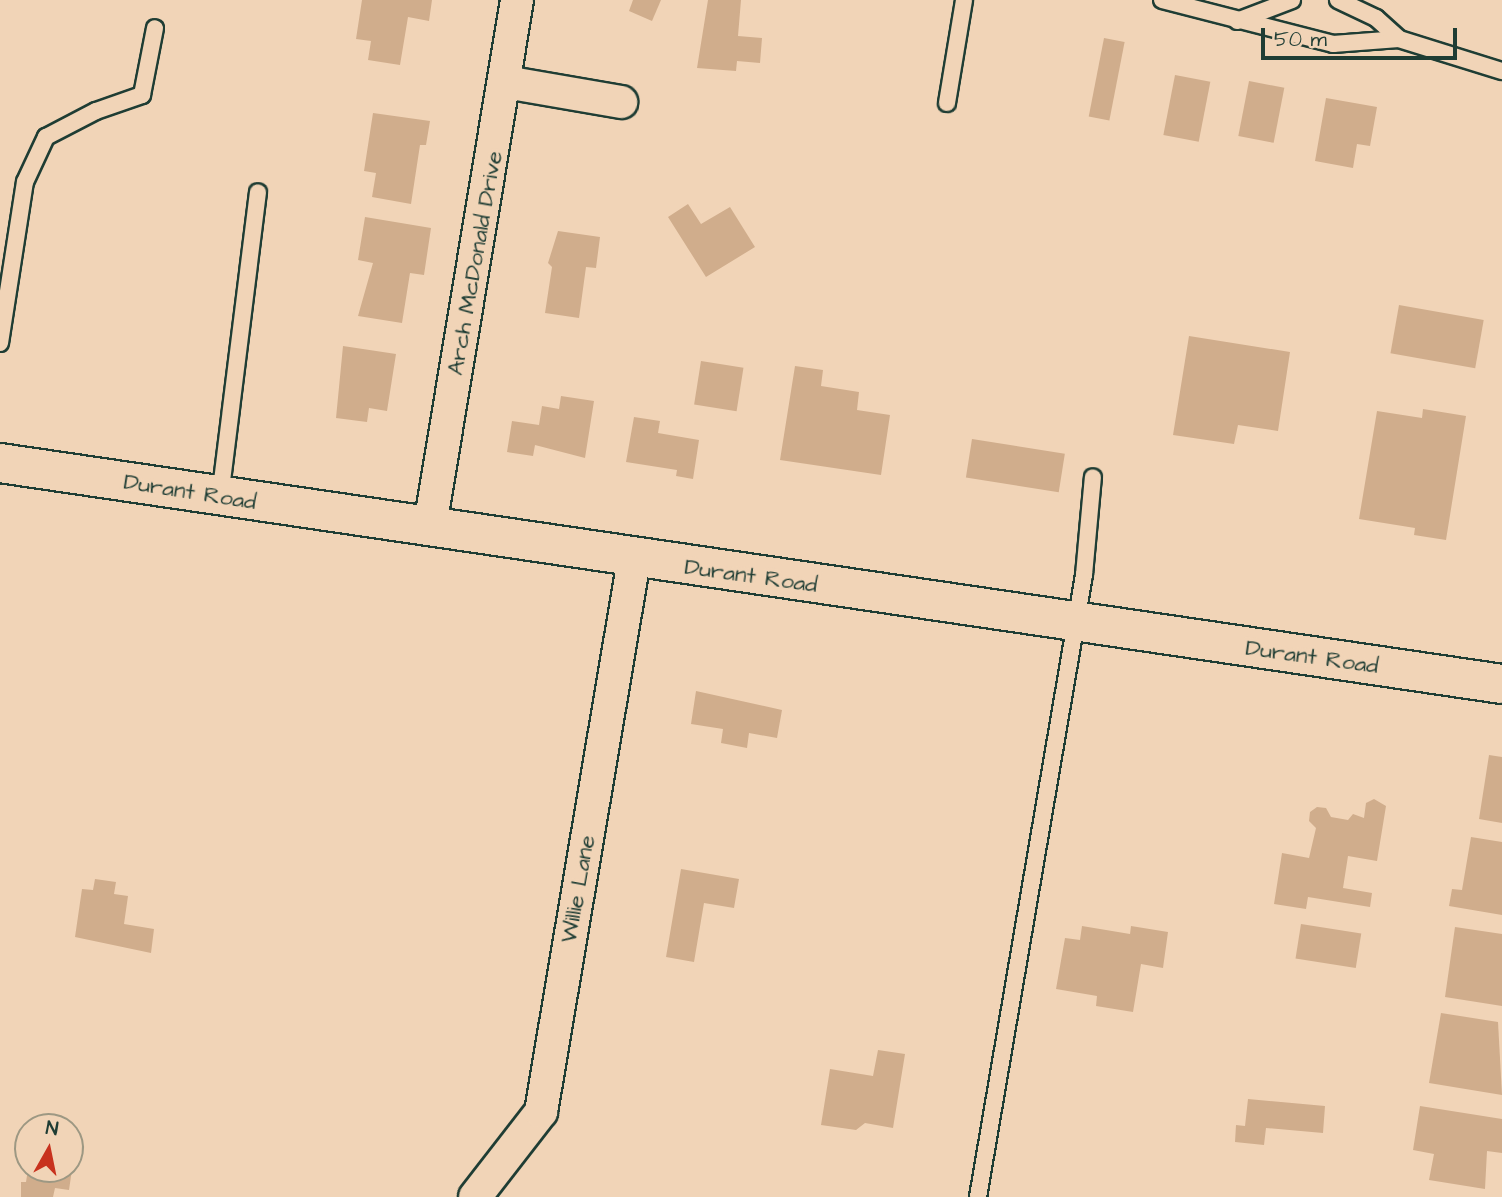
<!DOCTYPE html>
<style>
body{margin:0}
#map{position:relative;width:1502px;height:1197px;overflow:hidden;background:#f1d4b7;font-family:"Architects Daughter",sans-serif}
div>[style]{position:absolute}
[style*='--x']{left:calc(var(--x)*1px);top:calc(var(--y)*1px);width:calc(var(--w)*1px);rotate:calc(var(--a)*1deg)}
.building>*{inset:0;background:#d0ad8c;transform-origin:0 0}
.roads{filter:drop-shadow(2px 0 #1f3d34) drop-shadow(-2px 0 #1f3d34) drop-shadow(0 2px #1f3d34) drop-shadow(0 -2px #1f3d34)}
.service>*{height:16px;margin:-8px;padding:0 8px;transform-origin:8px;border-radius:8px;background:#f1d4b7}
.minor>*{height:32px;margin:-16px;padding:0 16px;transform-origin:16px;border-radius:16px;background:#f1d4b7}
.tertiary>*{height:38px;margin:-19px;padding:0 19px;transform-origin:19px;border-radius:19px;background:#f1d4b7}
span{translate:-50% -50%;white-space:nowrap;text-align:center;line-height:1.15;-webkit-text-stroke:7px #f1d4b7;paint-order:stroke}
.street-label{font-size:23px;color:#1f3d34}
.north{position:absolute;left:14px;top:1113px;width:70px;height:70px;box-sizing:border-box;background:#f1d4b7;border:2px solid #9d9883;border-radius:50%;rotate:9deg;font-size:19px;font-weight:700;line-height:28px;text-align:center;color:#1f3d34}
.north::after{content:'';display:block;margin:auto;width:24px;height:32px;background:#c8321e;clip-path:polygon(50% 0,100% 100%,50% 72%,0 100%)}
.scale{position:absolute;left:1261px;top:28px;width:196px;height:32px;box-sizing:border-box;border:4px solid #1f3d34;border-top:0;padding-left:9px;font-size:21px;line-height:24px;white-space:nowrap;color:#1f3d34;-webkit-text-stroke:5px #f1d4b7;paint-order:stroke}
</style>
<div id="map">
<div class="building">
<div style="clip-path:polygon(362px 0,432px 0,429px 21px,408px 17px,400px 65px,368px 60px,371px 41px,356px 39px)"></div>
<div style="clip-path:polygon(633px 0,661px 0,652px 21px,629px 11px)"></div>
<div style="clip-path:polygon(708px 0,741px 0,738px 36px,762px 38px,760px 63px,737px 61px,736px 71px,697px 68px)"></div>
<div style="left:1104px;top:38px;width:21px;height:80px;rotate:11deg"></div>
<div style="left:1175px;top:75px;width:36px;height:61px;rotate:11deg"></div>
<div style="left:1249px;top:81px;width:36px;height:56px;rotate:11deg"></div>
<div style="clip-path:polygon(1326px 98px,1377px 107px,1370px 146px,1357px 144px,1353px 168px,1315px 161px)"></div>
<div style="clip-path:polygon(373px 113px,430px 121px,426px 145px,420px 145px,411px 204px,372px 197px,376px 173px,364px 171px)"></div>
<div style="clip-path:polygon(688px 204px,701px 224px,730px 207px,755px 247px,706px 277px,668px 217px)"></div>
<div style="clip-path:polygon(365px 217px,431px 228px,424px 275px,410px 273px,402px 323px,358px 316px,373px 263px,358px 260px)"></div>
<div style="clip-path:polygon(558px 231px,600px 237px,596px 268px,586px 267px,579px 318px,545px 313px,552px 267px,548px 263px)"></div>
<div style="left:1399px;top:305px;width:86px;height:49px;rotate:10deg"></div>
<div style="clip-path:polygon(1189px 336px,1290px 352px,1278px 431px,1238px 425px,1234px 444px,1173px 435px)"></div>
<div style="clip-path:polygon(343px 346px,396px 354px,387px 411px,369px 408px,367px 422px,336px 418px)"></div>
<div style="left:701px;top:361px;width:43px;height:44px;rotate:9deg"></div>
<div style="clip-path:polygon(795px 366px,823px 370px,821px 386px,859px 392px,857px 410px,890px 415px,881px 475px,780px 460px)"></div>
<div style="clip-path:polygon(561px 396px,594px 401px,585px 458px,535px 445px,533px 456px,507px 452px,512px 421px,539px 425px,542px 406px,559px 409px)"></div>
<div style="clip-path:polygon(1423px 409px,1466px 416px,1446px 540px,1414px 535px,1415px 528px,1359px 519px,1377px 411px,1422px 418px)"></div>
<div style="clip-path:polygon(634px 417px,660px 421px,658px 433px,699px 440px,693px 479px,676px 476px,677px 470px,626px 462px)"></div>
<div style="left:972px;top:439px;width:94px;height:39px;rotate:9deg"></div>
<div style="clip-path:polygon(696px 691px,782px 710px,777px 738px,749px 733px,747px 748px,721px 743px,723px 729px,691px 724px)"></div>
<div style="clip-path:polygon(1489px 755px,1502px 757px,1502px 823px,1479px 819px)"></div>
<div style="clip-path:polygon(1374px 799px,1386px 806px,1377px 861px,1348px 856px,1343px 888px,1372px 893px,1370px 907px,1308px 897px,1306px 909px,1274px 904px,1282px 853px,1309px 858px,1316px 828px,1309px 821px,1310px 812px,1317px 807px,1326px 808px,1331px 817px,1348px 820px,1353px 814px,1364px 818px,1366px 803px)"></div>
<div style="clip-path:polygon(1471px 837px,1502px 842px,1502px 915px,1449px 906px,1452px 889px,1462px 890px)"></div>
<div style="clip-path:polygon(681px 869px,739px 879px,734px 908px,704px 903px,694px 962px,666px 957px)"></div>
<div style="clip-path:polygon(95px 879px,116px 882px,114px 894px,128px 896px,124px 924px,154px 929px,151px 953px,75px 937px,82px 889px,93px 890px)"></div>
<div style="left:1301px;top:924px;width:61px;height:35px;rotate:9deg"></div>
<div style="clip-path:polygon(1082px 926px,1130px 934px,1131px 926px,1168px 932px,1163px 968px,1141px 964px,1133px 1012px,1096px 1006px,1097px 996px,1056px 989px,1065px 938px,1080px 940px)"></div>
<div style="clip-path:polygon(1455px 927px,1502px 934px,1502px 1006px,1445px 997px)"></div>
<div style="clip-path:polygon(1441px 1013px,1498px 1022px,1502px 1095px,1429px 1083px)"></div>
<div style="clip-path:polygon(878px 1050px,905px 1054px,893px 1128px,865px 1123px,856px 1130px,821px 1125px,830px 1069px,873px 1076px)"></div>
<div style="clip-path:polygon(1248px 1099px,1325px 1106px,1323px 1133px,1266px 1128px,1264px 1145px,1235px 1142px,1236px 1125px,1245px 1126px)"></div>
<div style="clip-path:polygon(1420px 1106px,1502px 1119px,1502px 1153px,1487px 1151px,1485px 1189px,1429px 1180px,1434px 1154px,1413px 1150px)"></div>
<div style="clip-path:polygon(70px 1148px,75px 1149px,69px 1190px,55px 1188px,53px 1197px,21px 1197px,21px 1182px,26px 1182px,28px 1169px,70px 1169px)"></div>
</div>
<div class="roads">
<div class="service">
<div style="--x:1162;--y:0;--w:177;--a:14.4"></div>
<div style="--x:1333;--y:44;--w:66;--a:-4.3"></div>
<div style="--x:1399;--y:39;--w:108;--a:17.3"></div>
<div style="--x:1338;--y:0;--w:42;--a:25.3"></div>
<div style="--x:1376;--y:18;--w:31;--a:42"></div>
<div style="--x:1237;--y:21;--w:59;--a:-20.9"></div>
<div style="--x:947;--y:103;--w:104;--a:-80.6"></div>
<div style="--x:0;--y:343;--w:163;--a:-81.2"></div>
<div style="--x:25;--y:182;--w:50;--a:-65"></div>
<div style="--x:46;--y:137;--w:56;--a:-27.5"></div>
<div style="--x:96;--y:111;--w:49;--a:-19.2"></div>
<div style="--x:142;--y:95;--w:68;--a:-79"></div>
<div style="--x:220;--y:497;--w:307;--a:-82.9"></div>
<div style="--x:978;--y:1197;--w:631;--a:-80.33"></div>
<div style="--x:1084;--y:575;--w:98;--a:-84.8"></div>
</div>
<div class="minor">
<div style="--x:505;--y:82;--w:118;--a:9.8"></div>
<div style="--x:430;--y:526;--w:533;--a:-80.61"></div>
<div style="--x:475;--y:1197;--w:108;--a:-52.2"></div>
<div style="--x:541;--y:1112;--w:560;--a:-80.44"></div>
</div>
<div class="tertiary">
<div style="--x:0;--y:463;--w:1518;--a:8.37"></div>
</div>
</div>
<div class="street-label">
<span style="left:475px;top:263px;rotate:-80deg">Arch McDonald Drive</span>
<span style="left:190px;top:492px;rotate:9deg">Durant Road</span>
<span style="left:751px;top:576px;rotate:8deg">Durant Road</span>
<span style="left:1312px;top:657px;rotate:8deg">Durant Road</span>
<span style="left:578px;top:889px;rotate:-80deg">Willie Lane</span>
</div>
<div class="north">N</div>
<div class="scale">50 m</div>
</div>
